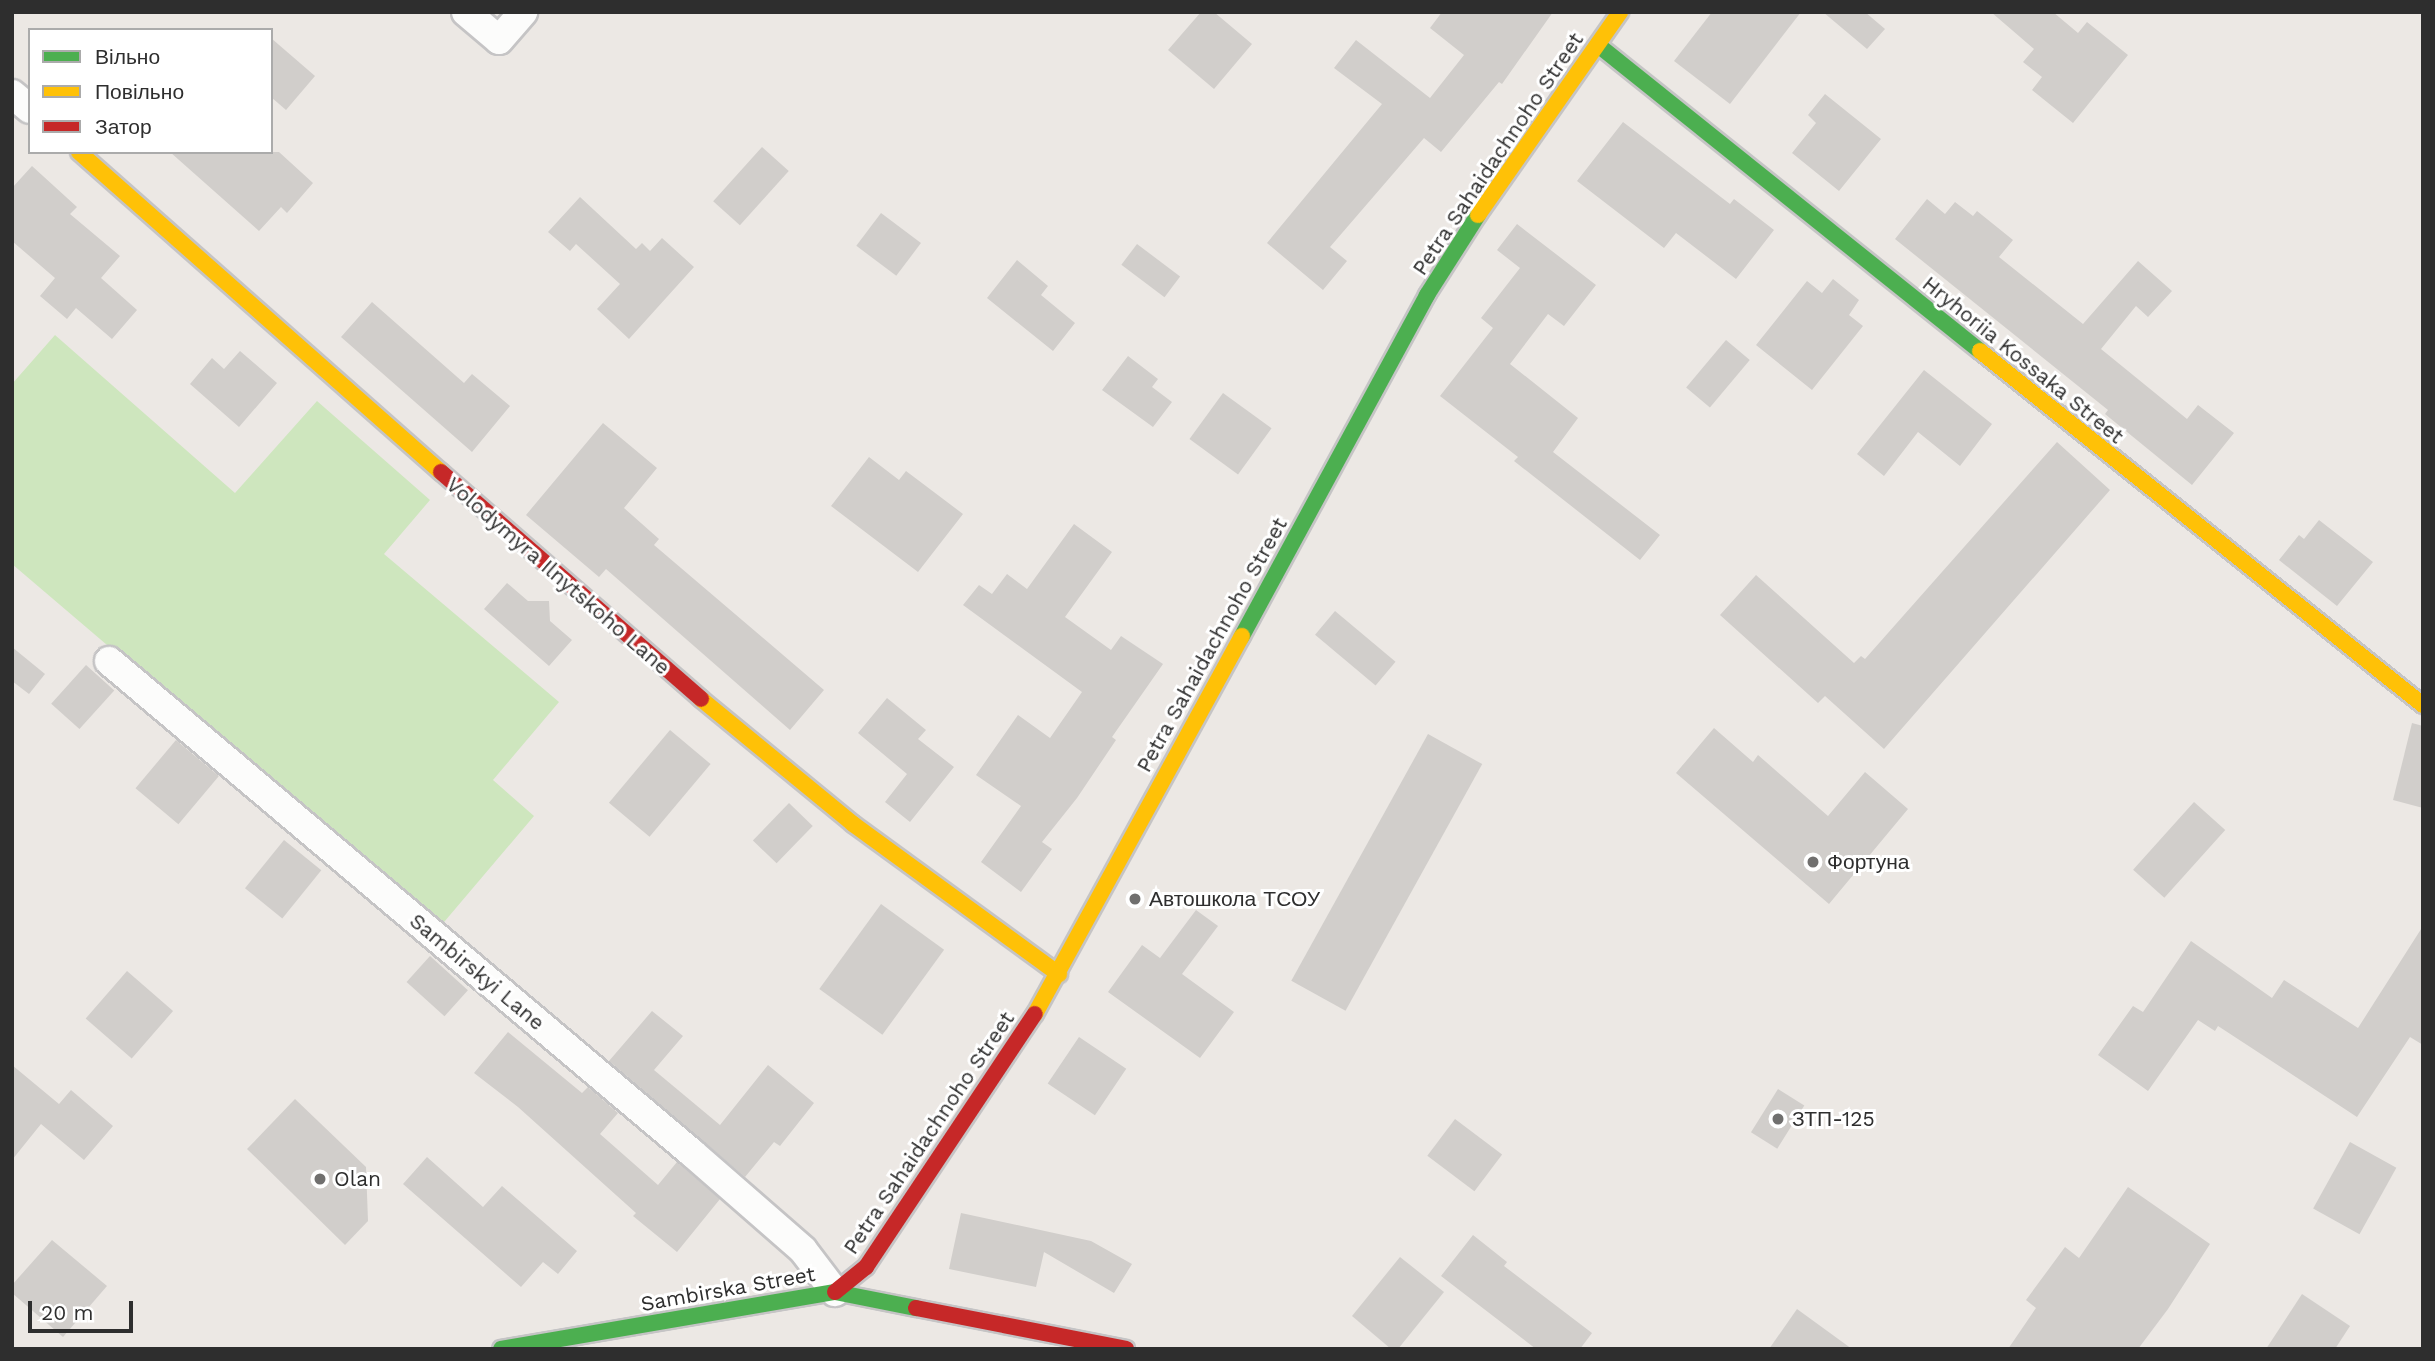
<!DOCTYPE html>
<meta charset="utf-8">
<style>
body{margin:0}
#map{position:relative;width:2435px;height:1361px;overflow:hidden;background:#ece8e4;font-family:"Work Sans",sans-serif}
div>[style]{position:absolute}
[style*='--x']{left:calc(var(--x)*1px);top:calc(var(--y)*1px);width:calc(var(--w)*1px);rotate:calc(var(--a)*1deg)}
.green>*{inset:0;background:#cee6be}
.building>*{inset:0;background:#d1cecb;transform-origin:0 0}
.roads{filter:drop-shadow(2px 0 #c5c4c5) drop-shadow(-2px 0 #c5c4c5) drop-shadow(0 2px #c5c4c5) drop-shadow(0 -2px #c5c4c5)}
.street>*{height:28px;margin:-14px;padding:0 14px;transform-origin:14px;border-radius:14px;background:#fcfcfb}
.fast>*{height:16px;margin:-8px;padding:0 8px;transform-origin:8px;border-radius:8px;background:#4caf50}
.slow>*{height:16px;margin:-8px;padding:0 8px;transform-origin:8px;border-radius:8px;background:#ffc107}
.jam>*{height:16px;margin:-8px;padding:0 8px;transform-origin:8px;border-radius:8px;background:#c62828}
.dots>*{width:19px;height:19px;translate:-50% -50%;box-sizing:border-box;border:4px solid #fff;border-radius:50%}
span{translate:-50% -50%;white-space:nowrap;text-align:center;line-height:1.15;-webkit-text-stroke:6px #fff;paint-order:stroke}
.street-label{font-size:21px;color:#2e2e2e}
.poi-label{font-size:21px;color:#2e2e2e}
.left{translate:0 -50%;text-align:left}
.frame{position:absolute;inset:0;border:14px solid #2e2e2e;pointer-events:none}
.legend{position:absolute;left:28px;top:28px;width:245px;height:126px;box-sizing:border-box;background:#fff;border:2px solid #ababab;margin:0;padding:9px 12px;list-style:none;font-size:21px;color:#2e2e2e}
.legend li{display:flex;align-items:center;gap:14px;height:35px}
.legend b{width:35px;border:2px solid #ababab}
.scale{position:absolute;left:28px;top:1301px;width:105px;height:32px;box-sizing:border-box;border:4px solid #2e2e2e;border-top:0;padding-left:9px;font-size:21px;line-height:24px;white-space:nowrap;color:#2e2e2e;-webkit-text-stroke:5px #fff;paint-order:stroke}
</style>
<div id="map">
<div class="green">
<div style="clip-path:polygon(55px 335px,235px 493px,317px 401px,430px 500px,384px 554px,559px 702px,493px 780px,534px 816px,439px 928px,12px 564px,12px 384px)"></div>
</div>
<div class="building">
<div style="clip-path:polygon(1201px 12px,1214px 12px,1252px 44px,1214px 89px,1168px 50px)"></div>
<div style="clip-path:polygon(1442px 12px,1553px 12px,1502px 84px,1499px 82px,1441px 152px,1424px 138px,1330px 247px,1347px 261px,1323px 290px,1267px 243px,1382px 104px,1334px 68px,1356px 40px,1430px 98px,1464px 55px,1430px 28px)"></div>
<div style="clip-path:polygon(1712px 12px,1801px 12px,1730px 104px,1674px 61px)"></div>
<div style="clip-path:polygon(1823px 12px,1865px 12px,1885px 29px,1867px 49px)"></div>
<div style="clip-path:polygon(1991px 12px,2053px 12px,2078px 33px,2087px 22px,2128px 55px,2073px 123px,2032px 90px,2042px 77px,2023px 62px,2034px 49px)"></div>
<div style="clip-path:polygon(271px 38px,315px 76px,286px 110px,271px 97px)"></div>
<div style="clip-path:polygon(1825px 94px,1881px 139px,1839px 191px,1792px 153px,1816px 123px,1808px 115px)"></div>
<div style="clip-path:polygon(1623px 122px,1730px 204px,1734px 199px,1774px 230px,1736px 279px,1676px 233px,1664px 248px,1577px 181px)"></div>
<div style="left:762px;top:147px;width:36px;height:73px;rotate:42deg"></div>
<div style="clip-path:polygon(170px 152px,279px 152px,313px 183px,287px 213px,281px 207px,259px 231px)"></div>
<div style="clip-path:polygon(32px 166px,77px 207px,70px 214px,120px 256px,101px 278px,137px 310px,112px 339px,76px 308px,67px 319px,40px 296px,55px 278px,12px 241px,12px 188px)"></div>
<div style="clip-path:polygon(580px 197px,636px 249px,642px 243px,650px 251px,662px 238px,694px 267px,629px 339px,597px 309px,620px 284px,576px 244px,570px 251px,548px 232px)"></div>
<div style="clip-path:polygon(1927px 199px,1945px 214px,1955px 202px,1973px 216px,1977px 211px,2013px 240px,1999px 257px,2083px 324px,2138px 261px,2172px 291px,2148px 317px,2136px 306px,2101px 349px,2187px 419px,2198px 405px,2234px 433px,2192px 485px,2105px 414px,2108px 410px,1895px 239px)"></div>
<div style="left:881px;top:213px;width:50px;height:41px;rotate:37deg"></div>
<div style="clip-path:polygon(1517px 224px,1596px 285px,1564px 326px,1548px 314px,1510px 364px,1578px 418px,1553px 452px,1660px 535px,1640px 560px,1514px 461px,1518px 457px,1440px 396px,1493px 328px,1481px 318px,1520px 268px,1497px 250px)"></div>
<div style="left:1137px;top:244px;width:54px;height:26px;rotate:37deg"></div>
<div style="clip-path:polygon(1017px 260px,1048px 286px,1041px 295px,1075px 323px,1053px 351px,987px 298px)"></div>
<div style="clip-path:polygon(1833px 279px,1859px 300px,1849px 315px,1863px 326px,1812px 390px,1756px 345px,1807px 281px,1822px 293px)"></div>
<div style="clip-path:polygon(372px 302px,464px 383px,472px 374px,510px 406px,472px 452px,341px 337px)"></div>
<div style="left:1726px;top:340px;width:31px;height:62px;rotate:40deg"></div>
<div style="clip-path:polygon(240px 351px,277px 383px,239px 427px,190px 384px,212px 358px,224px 369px)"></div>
<div style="clip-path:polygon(1128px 356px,1158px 379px,1152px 387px,1172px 402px,1153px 427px,1102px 390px)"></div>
<div style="clip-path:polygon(1924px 370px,1992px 424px,1960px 466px,1918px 432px,1884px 476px,1857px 454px)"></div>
<div style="left:1223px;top:393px;width:60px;height:57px;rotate:36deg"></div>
<div style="clip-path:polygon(603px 423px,657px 468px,624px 508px,659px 539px,654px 545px,824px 690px,790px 730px,606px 569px,599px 577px,526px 515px)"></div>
<div style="clip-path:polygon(2057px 442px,2110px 490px,1884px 749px,1825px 696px,1818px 703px,1720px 615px,1756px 575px,1854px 663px,1861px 656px,1865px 659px)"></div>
<div style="clip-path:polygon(869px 457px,899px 480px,906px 471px,963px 514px,918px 572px,831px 506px)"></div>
<div style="clip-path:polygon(2319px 520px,2373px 562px,2337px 606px,2279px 560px,2299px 535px,2304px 539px)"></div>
<div style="clip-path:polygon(1074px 524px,1112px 552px,1065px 617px,1111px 650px,1121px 636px,1163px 664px,1112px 737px,1116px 740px,1077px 798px,1042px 842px,1052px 849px,1021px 892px,981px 862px,1021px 806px,976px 775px,1018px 715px,1050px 738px,1082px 692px,963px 605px,979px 585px,992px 594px,1007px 574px,1027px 589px)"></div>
<div style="clip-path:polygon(507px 583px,528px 601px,549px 601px,550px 621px,572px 640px,549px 666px,484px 609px)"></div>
<div style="left:1335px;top:611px;width:79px;height:31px;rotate:40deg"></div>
<div style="clip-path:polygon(12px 647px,45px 674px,29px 694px,12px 681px)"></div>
<div style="left:86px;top:665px;width:38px;height:52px;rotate:42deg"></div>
<div style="clip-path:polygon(887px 698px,926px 730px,918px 739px,954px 767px,910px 822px,885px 802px,907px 774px,858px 733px)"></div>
<div style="clip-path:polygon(2412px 723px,2423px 726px,2423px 808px,2393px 800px)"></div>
<div style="clip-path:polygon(1714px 728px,1753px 762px,1758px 755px,1828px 816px,1865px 772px,1908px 809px,1829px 904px,1676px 773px)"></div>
<div style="left:670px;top:730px;width:53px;height:95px;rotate:40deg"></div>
<div style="left:1428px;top:734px;width:62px;height:282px;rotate:29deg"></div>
<div style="left:176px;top:740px;width:56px;height:63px;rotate:40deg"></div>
<div style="left:2194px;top:802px;width:42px;height:91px;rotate:42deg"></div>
<div style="left:789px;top:803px;width:33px;height:52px;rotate:44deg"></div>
<div style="left:284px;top:840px;width:48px;height:62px;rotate:39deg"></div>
<div style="left:881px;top:904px;width:78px;height:105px;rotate:36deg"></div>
<div style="clip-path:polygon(1196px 910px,1218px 926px,1182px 974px,1234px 1012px,1200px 1058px,1108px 992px,1142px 945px,1160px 958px)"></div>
<div style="clip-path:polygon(2423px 926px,2423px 1045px,2410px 1037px,2357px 1117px,2218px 1026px,2215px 1031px,2198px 1020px,2148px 1091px,2098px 1055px,2133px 1006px,2143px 1012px,2191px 941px,2272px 998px,2284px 980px,2358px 1028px)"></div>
<div style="left:430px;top:956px;width:51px;height:35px;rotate:42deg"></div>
<div style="left:127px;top:971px;width:61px;height:63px;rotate:41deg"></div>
<div style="clip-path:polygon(652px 1011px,683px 1036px,654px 1070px,720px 1125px,768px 1065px,814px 1103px,780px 1146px,774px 1142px,745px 1177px,609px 1061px)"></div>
<div style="clip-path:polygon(508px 1032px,582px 1093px,588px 1087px,618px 1113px,600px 1134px,658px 1185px,677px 1162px,720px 1199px,677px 1252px,633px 1216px,636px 1213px,518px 1107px,474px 1073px)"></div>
<div style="left:1079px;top:1037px;width:57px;height:56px;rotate:34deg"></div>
<div style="clip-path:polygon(12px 1065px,59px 1104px,71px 1090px,113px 1126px,84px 1160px,41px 1124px,12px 1160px)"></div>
<div style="left:1778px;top:1089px;width:31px;height:51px;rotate:32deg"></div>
<div style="clip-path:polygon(295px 1099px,366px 1167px,368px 1221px,345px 1245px,247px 1149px)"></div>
<div style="left:1455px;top:1119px;width:59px;height:46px;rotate:37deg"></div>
<div style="left:2350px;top:1142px;width:53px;height:76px;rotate:29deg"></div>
<div style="clip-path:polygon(427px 1157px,483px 1207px,502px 1186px,577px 1251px,558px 1274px,543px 1262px,521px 1287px,403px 1184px)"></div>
<div style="clip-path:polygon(2128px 1187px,2210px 1244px,2168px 1309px,2138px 1349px,2008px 1349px,2036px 1308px,2026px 1300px,2065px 1247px,2079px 1258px)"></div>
<div style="clip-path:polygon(961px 1213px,1091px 1241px,1132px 1264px,1114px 1293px,1044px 1252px,1036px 1287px,949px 1269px)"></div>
<div style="clip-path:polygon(1473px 1235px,1507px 1262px,1504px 1266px,1592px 1333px,1580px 1349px,1536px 1349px,1441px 1276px)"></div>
<div style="clip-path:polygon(52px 1240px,107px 1286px,63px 1337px,12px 1293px,12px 1285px)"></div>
<div style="clip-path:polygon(1400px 1257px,1444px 1292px,1398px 1349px,1391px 1349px,1352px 1316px)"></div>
<div style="clip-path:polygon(2302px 1294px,2350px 1326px,2335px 1349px,2266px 1349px)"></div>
<div style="clip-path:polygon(1797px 1309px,1852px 1349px,1769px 1349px)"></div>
</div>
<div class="roads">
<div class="street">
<div style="--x:466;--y:12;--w:43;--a:40.3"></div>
<div style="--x:499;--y:40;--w:37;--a:-49"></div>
<div style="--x:12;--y:94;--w:23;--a:40"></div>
<div style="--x:109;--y:661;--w:763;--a:40.16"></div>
<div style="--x:692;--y:1153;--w:147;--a:41.1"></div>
<div style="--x:803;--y:1250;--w:53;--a:52.7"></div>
</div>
<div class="fast">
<div style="--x:1598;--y:45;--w:489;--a:38.7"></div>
<div style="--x:1242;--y:636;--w:388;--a:-61.5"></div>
<div style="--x:1427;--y:295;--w:95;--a:-57.5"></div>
<div style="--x:501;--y:1349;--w:339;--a:-9.7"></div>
<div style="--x:835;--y:1292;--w:83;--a:11.2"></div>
</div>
<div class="slow">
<div style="--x:79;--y:152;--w:483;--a:41.5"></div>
<div style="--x:1478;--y:215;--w:248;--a:-55"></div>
<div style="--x:1980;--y:351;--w:567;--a:38.63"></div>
<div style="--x:701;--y:699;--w:197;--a:39.4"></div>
<div style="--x:853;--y:824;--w:255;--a:36.1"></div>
<div style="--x:1035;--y:1014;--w:431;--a:-61.3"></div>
</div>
<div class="jam">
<div style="--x:441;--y:472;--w:345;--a:41.1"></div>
<div style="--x:835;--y:1292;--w:40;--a:-39"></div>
<div style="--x:866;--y:1267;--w:304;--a:-56.3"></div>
<div style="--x:916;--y:1308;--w:214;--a:11"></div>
</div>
</div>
<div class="dots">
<div style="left:1813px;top:862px;background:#706f6e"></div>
<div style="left:1135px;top:899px;background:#706f6e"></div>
<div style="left:1778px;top:1119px;background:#706f6e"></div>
<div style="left:320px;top:1179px;background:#706f6e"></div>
</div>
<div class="street-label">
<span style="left:1498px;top:154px;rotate:-56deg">Petra Sahaidachnoho Street</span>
<span style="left:2023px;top:360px;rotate:39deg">Hryhoriia Kossaka Street</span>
<span style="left:558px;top:576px;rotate:41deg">Volodymyra Ilnytskoho Lane</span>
<span style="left:1212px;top:645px;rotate:-61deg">Petra Sahaidachnoho Street</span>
<span style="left:477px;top:972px;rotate:40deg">Sambirskyi Lane</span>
<span style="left:929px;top:1133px;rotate:-56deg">Petra Sahaidachnoho Street</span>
<span style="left:728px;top:1289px;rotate:-10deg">Sambirska Street</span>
</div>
<div class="poi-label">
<span class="left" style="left:1827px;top:862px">Фортуна</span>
<span class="left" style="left:1149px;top:899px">Автошкола ТСОУ</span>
<span class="left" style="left:1792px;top:1119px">ЗТП-125</span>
<span class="left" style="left:334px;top:1179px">Olan</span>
</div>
<div class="frame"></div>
<ul class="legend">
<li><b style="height:9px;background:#4caf50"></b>Вільно</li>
<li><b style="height:9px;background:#ffc107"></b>Повільно</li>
<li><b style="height:9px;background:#c62828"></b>Затор</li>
</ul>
<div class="scale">20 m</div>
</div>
